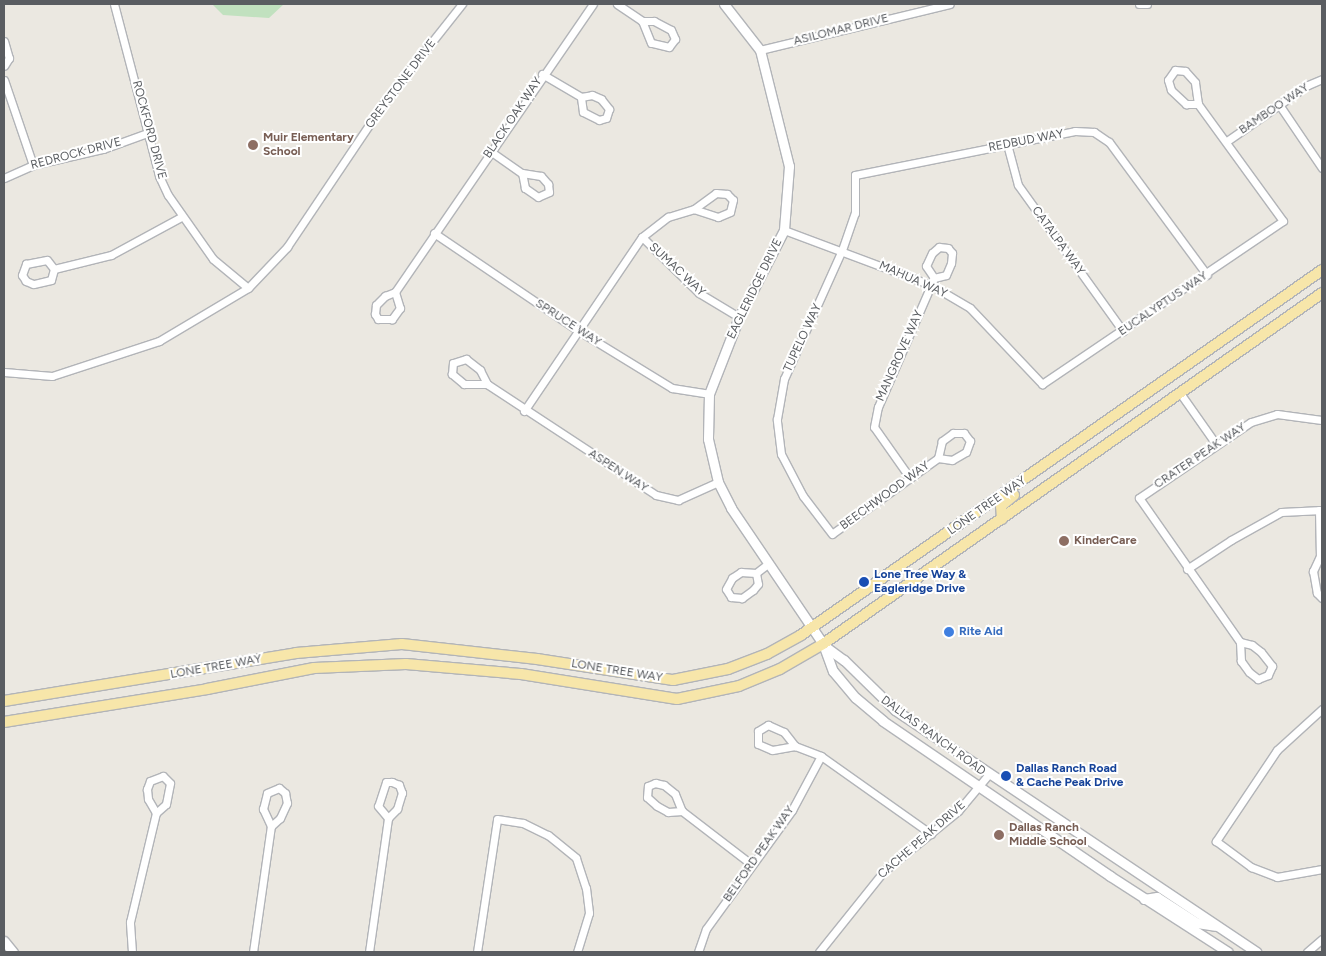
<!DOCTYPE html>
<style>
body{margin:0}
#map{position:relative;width:1326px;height:956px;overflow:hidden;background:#ebe8e1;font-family:Figtree,sans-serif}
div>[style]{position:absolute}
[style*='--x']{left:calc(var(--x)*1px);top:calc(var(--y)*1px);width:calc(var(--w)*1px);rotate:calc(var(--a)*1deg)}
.green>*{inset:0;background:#c1e1bf}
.roads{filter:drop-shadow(1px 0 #b2b4b8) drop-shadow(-1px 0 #b2b4b8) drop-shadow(0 1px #b2b4b8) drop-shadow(0 -1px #b2b4b8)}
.minor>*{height:7px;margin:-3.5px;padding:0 3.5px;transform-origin:3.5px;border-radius:3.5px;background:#fff}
.tertiary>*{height:9px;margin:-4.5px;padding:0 4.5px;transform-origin:4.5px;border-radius:4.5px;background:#fff}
.primary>*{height:10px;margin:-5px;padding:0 5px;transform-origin:5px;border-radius:5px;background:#f7e6aa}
.dots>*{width:14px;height:14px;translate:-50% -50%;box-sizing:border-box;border:2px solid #fff;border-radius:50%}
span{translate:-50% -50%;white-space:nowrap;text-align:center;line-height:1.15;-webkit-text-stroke:4px #fff;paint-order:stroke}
.street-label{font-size:12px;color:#5a5d61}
.education-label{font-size:12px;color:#785e54;font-weight:700}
.left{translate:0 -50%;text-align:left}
.transit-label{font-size:12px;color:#164399;font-weight:700}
.shop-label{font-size:12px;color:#366cbe;font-weight:700}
.frame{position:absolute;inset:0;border:5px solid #5a5d61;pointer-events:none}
</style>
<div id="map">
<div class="green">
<div style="clip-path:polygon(212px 4px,284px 4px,269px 18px,223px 15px)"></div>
</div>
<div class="roads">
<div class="minor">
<div style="--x:114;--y:4;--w:178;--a:75.3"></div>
<div style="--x:159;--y:176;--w:21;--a:65"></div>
<div style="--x:168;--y:195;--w:78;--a:54.9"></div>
<div style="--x:213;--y:259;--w:45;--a:39.6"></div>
<div style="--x:617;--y:4;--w:30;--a:34"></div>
<div style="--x:642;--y:21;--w:12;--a:0"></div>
<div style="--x:654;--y:21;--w:19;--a:28"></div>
<div style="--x:671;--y:30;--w:10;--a:66"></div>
<div style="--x:675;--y:39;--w:10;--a:127"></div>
<div style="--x:669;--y:47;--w:18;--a:-167"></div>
<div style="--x:651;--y:43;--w:24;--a:-112"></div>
<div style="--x:1139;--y:4;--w:8;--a:0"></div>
<div style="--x:4;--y:41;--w:18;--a:74"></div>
<div style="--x:9;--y:58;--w:9;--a:122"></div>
<div style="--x:760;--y:50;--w:195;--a:-13.6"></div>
<div style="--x:542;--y:74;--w:45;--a:30.5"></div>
<div style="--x:581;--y:97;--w:11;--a:-10"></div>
<div style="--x:592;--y:95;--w:10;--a:24"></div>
<div style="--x:601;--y:99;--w:13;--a:51"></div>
<div style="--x:609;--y:109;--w:9;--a:108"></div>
<div style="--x:606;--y:118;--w:7;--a:164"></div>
<div style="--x:599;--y:120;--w:18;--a:-153"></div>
<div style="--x:583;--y:112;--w:15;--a:-98"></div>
<div style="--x:4;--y:80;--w:90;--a:71.2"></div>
<div style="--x:1280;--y:106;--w:75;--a:55.9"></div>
<div style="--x:1227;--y:141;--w:98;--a:-34.7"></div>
<div style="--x:1308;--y:85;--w:15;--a:-23"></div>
<div style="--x:1007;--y:144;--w:42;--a:75"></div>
<div style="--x:1018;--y:185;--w:180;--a:54.3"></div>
<div style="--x:490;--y:151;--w:39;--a:35"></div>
<div style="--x:522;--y:173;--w:19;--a:9"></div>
<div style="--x:541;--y:176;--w:11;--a:49"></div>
<div style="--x:548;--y:184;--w:8;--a:83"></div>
<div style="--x:549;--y:192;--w:12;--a:156"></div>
<div style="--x:538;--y:197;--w:16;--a:-145"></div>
<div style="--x:525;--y:188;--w:15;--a:-101"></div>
<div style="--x:4;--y:178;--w:32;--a:-24"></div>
<div style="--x:33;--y:165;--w:72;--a:-12.9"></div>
<div style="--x:103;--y:149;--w:50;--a:-19.9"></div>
<div style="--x:784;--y:230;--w:157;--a:20.5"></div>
<div style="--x:931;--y:285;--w:45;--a:30.5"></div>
<div style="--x:970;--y:308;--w:105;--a:46.5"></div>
<div style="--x:1042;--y:384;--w:291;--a:-34.1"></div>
<div style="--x:1283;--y:221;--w:145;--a:-126"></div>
<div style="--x:1198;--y:104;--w:22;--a:-98"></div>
<div style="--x:1195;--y:82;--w:15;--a:-132"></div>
<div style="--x:1185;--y:71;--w:10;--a:-174"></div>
<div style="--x:1175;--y:70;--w:12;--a:125"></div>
<div style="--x:1168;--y:80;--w:10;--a:73"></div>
<div style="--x:1171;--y:90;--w:21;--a:43"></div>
<div style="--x:1186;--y:104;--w:12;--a:0"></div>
<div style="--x:434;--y:233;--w:175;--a:34.1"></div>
<div style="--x:579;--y:331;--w:109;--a:31.5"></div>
<div style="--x:672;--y:388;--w:37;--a:9"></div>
<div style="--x:642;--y:237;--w:80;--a:44.5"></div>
<div style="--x:699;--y:293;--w:47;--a:31"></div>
<div style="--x:47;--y:260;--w:11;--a:52"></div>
<div style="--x:54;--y:269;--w:11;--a:105"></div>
<div style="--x:51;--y:280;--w:18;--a:167"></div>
<div style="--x:33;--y:284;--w:8;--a:-157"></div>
<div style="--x:26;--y:281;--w:7;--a:-124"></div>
<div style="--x:22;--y:275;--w:12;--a:-70"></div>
<div style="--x:26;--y:264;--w:21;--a:-11"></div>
<div style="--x:54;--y:269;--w:59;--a:-13.8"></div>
<div style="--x:111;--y:255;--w:80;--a:-28.5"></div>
<div style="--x:395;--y:292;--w:17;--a:73"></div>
<div style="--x:400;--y:308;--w:14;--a:126"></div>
<div style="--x:392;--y:319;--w:14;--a:180"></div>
<div style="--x:378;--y:319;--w:6;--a:-121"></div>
<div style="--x:375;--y:314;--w:9;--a:-84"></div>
<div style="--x:376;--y:305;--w:13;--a:-45"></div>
<div style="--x:385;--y:296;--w:11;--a:-22"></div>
<div style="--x:395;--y:292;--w:349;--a:-55.5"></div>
<div style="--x:4;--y:372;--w:48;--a:4.8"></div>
<div style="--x:52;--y:376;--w:113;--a:-18.1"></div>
<div style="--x:159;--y:341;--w:104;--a:-30.8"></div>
<div style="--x:248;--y:288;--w:57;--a:-46.4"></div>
<div style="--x:287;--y:247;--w:176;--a:-56.1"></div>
<div style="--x:385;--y:101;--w:124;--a:-51.6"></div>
<div style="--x:487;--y:384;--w:23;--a:180"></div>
<div style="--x:464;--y:384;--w:16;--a:-140"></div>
<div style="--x:452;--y:374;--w:11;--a:-85"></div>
<div style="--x:453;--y:363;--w:14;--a:-17"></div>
<div style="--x:466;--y:359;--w:18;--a:38"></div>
<div style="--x:480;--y:370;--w:16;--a:63"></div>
<div style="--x:487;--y:384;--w:202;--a:33.3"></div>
<div style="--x:656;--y:495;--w:23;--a:13"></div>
<div style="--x:678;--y:500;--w:44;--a:-24.2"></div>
<div style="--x:1180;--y:393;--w:62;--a:54.8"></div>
<div style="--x:524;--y:411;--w:210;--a:-55.9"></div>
<div style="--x:642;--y:237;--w:33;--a:-38"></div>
<div style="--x:668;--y:217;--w:27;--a:-17"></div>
<div style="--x:694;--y:209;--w:27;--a:-36"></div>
<div style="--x:716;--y:193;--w:11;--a:5"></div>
<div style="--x:727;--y:194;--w:8;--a:45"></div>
<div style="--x:733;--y:200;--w:12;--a:104"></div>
<div style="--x:730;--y:212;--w:13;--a:157"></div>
<div style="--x:718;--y:217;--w:25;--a:-162"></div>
<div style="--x:938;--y:458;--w:14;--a:8"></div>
<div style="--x:952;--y:460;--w:16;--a:-30"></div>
<div style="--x:966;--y:452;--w:12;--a:-70"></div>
<div style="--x:970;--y:441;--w:10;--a:-127"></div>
<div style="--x:964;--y:433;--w:11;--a:180"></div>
<div style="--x:953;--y:433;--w:14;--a:144"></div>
<div style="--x:942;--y:441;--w:17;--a:103"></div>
<div style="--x:938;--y:458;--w:130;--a:144.4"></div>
<div style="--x:832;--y:534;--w:48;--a:-127.3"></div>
<div style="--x:803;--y:496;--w:47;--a:-117.6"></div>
<div style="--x:781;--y:454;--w:35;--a:-97"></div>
<div style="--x:777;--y:419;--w:41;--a:-80.1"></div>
<div style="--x:784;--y:379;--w:141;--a:-65.8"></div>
<div style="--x:842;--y:250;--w:39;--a:-71"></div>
<div style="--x:855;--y:213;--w:38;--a:-90"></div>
<div style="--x:855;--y:175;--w:224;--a:-11.3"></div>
<div style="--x:1075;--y:131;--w:19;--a:3"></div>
<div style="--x:1094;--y:132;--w:18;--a:34"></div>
<div style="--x:1109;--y:142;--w:165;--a:53.6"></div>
<div style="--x:910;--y:478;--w:62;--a:-125.2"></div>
<div style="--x:874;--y:427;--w:20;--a:-79"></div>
<div style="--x:878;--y:407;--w:141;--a:-66.5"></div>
<div style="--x:934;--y:278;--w:12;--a:-14"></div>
<div style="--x:946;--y:275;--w:13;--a:-67"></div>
<div style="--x:951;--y:263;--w:10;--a:-84"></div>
<div style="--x:952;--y:253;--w:6;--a:-129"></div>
<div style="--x:948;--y:248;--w:9;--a:-174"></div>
<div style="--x:939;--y:247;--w:9;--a:139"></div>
<div style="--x:932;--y:253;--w:14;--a:115"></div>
<div style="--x:926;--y:266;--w:14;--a:56"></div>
<div style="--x:1319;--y:510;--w:46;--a:88.8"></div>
<div style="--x:1320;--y:556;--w:17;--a:115"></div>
<div style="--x:1313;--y:571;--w:22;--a:80"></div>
<div style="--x:1317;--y:593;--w:7;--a:45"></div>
<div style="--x:1187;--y:569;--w:53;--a:-33.4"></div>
<div style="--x:1231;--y:540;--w:57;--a:-29.2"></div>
<div style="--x:1281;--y:512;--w:41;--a:-2.8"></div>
<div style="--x:756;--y:573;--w:11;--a:80"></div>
<div style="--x:758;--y:584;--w:8;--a:130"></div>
<div style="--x:753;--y:590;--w:14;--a:144"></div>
<div style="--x:742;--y:598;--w:11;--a:-175"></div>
<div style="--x:731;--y:597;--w:9;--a:-122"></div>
<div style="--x:726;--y:589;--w:13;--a:-61"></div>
<div style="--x:732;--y:578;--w:11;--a:-34"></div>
<div style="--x:741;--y:572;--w:15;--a:4"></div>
<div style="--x:756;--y:573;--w:16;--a:-38"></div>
<div style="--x:1240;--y:642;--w:12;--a:14"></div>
<div style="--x:1252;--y:645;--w:11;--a:38"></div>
<div style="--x:1261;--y:652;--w:18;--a:52"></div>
<div style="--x:1272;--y:666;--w:10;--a:114"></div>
<div style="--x:1268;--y:675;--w:11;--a:158"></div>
<div style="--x:1258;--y:679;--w:11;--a:-142"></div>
<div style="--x:1249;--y:672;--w:14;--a:-126"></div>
<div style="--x:1241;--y:661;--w:19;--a:-93"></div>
<div style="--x:1240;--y:642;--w:176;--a:-125"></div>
<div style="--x:1139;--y:498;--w:135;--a:-34.2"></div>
<div style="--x:1251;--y:422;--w:27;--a:-17"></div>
<div style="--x:1277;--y:414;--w:45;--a:7.6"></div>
<div style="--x:1322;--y:709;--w:61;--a:137.7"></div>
<div style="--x:1277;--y:750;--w:110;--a:123.8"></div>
<div style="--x:1216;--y:841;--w:44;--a:36.6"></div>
<div style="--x:1251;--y:867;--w:28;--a:21"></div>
<div style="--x:1277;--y:877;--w:46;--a:-10.1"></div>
<div style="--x:795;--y:746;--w:23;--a:170"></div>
<div style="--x:772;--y:750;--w:15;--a:-157"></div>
<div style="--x:758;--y:744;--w:13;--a:-90"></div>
<div style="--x:758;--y:731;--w:12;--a:-31"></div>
<div style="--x:768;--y:725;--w:17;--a:24"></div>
<div style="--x:784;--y:732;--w:18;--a:52"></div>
<div style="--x:795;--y:746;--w:28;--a:21"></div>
<div style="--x:821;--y:756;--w:135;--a:35.3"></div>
<div style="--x:682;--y:811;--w:14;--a:176"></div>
<div style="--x:668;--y:812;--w:13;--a:-151"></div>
<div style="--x:657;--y:806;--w:13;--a:-138"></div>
<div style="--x:647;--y:797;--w:11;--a:-85"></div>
<div style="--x:648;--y:786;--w:8;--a:-23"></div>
<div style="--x:655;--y:783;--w:9;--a:13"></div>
<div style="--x:664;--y:785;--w:14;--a:39"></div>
<div style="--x:675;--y:794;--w:18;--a:68"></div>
<div style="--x:682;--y:811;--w:87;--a:37.5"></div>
<div style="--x:132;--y:952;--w:30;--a:-94"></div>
<div style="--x:130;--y:922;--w:112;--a:-76.6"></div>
<div style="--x:156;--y:813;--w:13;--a:-42"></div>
<div style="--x:166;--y:804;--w:21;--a:-79"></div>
<div style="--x:170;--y:783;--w:10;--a:-135"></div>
<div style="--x:163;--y:776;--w:14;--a:159"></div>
<div style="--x:150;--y:781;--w:9;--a:111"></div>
<div style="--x:147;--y:789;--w:10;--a:84"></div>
<div style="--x:148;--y:799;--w:16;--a:60"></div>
<div style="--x:253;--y:952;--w:127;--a:-81.9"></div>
<div style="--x:271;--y:826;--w:19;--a:-115"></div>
<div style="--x:263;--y:809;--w:16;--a:-76"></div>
<div style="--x:267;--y:793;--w:13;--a:-23"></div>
<div style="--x:279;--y:788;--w:8;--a:40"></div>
<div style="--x:285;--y:793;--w:10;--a:79"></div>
<div style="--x:287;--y:803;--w:17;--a:115"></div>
<div style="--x:280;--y:818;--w:12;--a:138"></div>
<div style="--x:369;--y:952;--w:135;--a:-81.9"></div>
<div style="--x:388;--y:818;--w:13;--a:-45"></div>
<div style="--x:397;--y:809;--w:17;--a:-73"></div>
<div style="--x:402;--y:793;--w:9;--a:-111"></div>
<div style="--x:399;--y:785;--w:8;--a:-157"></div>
<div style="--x:392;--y:782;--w:6;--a:180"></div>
<div style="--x:386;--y:782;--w:25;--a:108"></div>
<div style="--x:378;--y:806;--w:16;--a:50"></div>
<div style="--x:477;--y:952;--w:134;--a:-81.4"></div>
<div style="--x:497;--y:819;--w:26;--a:9"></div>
<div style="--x:523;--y:823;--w:28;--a:26"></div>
<div style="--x:548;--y:835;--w:36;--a:39"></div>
<div style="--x:576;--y:858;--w:32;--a:72"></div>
<div style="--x:586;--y:888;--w:25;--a:83"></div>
<div style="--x:589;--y:913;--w:41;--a:107.1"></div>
<div style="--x:698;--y:952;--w:24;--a:-71"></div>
<div style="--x:706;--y:929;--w:147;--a:-54.1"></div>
<div style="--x:792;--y:810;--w:61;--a:-61.8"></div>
<div style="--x:819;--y:952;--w:102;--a:-51.3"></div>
<div style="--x:883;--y:872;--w:97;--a:-39.1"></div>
<div style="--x:958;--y:811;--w:47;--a:-50.2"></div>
<div style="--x:1307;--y:952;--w:20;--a:-41"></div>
</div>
<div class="tertiary">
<div style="--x:724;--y:4;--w:58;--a:52"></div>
<div style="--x:760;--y:50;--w:120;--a:76"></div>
<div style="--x:789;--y:166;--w:64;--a:94.5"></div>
<div style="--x:784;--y:230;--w:98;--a:117.3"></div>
<div style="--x:739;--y:317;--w:83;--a:111.3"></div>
<div style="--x:709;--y:394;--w:45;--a:91.3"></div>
<div style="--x:708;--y:439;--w:44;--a:76.9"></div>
<div style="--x:718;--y:482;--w:29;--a:63"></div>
<div style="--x:731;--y:508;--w:164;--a:55.9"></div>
<div style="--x:823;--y:644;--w:29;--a:70"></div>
<div style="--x:833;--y:671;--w:35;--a:50"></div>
<div style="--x:856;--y:698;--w:35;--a:40"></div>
<div style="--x:883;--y:721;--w:275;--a:34.3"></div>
<div style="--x:1110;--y:876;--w:140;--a:32.8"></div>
<div style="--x:823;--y:645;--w:26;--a:36"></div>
<div style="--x:844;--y:660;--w:71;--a:44.4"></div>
<div style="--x:895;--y:710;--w:435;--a:33.8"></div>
<div style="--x:1144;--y:899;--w:13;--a:-9"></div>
<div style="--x:1157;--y:897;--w:48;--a:33"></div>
<div style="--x:1197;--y:923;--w:18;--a:9"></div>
<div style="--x:4;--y:941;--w:14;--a:51"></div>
</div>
<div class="primary">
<div style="--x:1002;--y:519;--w:13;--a:-94"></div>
<div style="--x:1001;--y:506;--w:17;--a:-40"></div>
<div style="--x:4;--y:701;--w:296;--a:-9.3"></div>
<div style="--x:296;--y:653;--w:106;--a:-4.9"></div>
<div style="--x:402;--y:644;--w:136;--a:6.3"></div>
<div style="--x:537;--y:659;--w:138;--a:8.8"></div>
<div style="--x:673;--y:680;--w:56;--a:-11.3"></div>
<div style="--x:728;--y:669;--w:42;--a:-21"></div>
<div style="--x:767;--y:654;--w:39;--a:-29"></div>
<div style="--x:801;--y:635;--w:636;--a:-35.01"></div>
<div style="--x:4;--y:722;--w:206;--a:-9.2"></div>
<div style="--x:207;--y:689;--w:109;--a:-11.1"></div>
<div style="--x:314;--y:668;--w:92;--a:-2.5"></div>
<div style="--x:406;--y:664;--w:115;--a:5"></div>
<div style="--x:521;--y:674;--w:158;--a:9.1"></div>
<div style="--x:677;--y:699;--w:63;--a:-11.8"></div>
<div style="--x:739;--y:686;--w:44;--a:-22.5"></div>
<div style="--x:780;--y:669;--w:50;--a:-30.2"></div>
<div style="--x:823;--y:644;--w:610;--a:-35.12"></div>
</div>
</div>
<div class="dots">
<div style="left:253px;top:145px;background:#8d6e63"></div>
<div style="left:1064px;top:541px;background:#8d6e63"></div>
<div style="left:864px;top:582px;background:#1a4fb4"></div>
<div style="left:949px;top:632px;background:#3f7fe0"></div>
<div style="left:1006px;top:776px;background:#1a4fb4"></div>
<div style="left:999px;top:835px;background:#8d6e63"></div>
</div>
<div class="street-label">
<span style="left:841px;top:30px;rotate:-14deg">ASILOMAR DRIVE</span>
<span style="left:401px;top:84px;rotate:-53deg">GREYSTONE DRIVE</span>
<span style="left:1274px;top:109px;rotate:-34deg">BAMBOO WAY</span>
<span style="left:513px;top:118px;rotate:-56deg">BLACK OAK WAY</span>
<span style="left:149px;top:130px;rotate:75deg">ROCKFORD DRIVE</span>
<span style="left:1026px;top:141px;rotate:-11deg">REDBUD WAY</span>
<span style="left:76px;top:154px;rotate:-15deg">REDROCK DRIVE</span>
<span style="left:1058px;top:241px;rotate:54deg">CATALPA WAY</span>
<span style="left:677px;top:270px;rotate:43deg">SUMAC WAY</span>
<span style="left:913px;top:280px;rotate:24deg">MAHUA WAY</span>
<span style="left:755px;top:289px;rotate:-64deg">EAGLERIDGE DRIVE</span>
<span style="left:1163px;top:304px;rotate:-34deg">EUCALYPTUS WAY</span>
<span style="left:568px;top:323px;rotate:33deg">SPRUCE WAY</span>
<span style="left:803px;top:338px;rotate:-65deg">TUPELO WAY</span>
<span style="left:900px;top:356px;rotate:-66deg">MANGROVE WAY</span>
<span style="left:1200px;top:456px;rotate:-34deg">CRATER PEAK WAY</span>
<span style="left:618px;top:471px;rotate:33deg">ASPEN WAY</span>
<span style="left:885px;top:496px;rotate:-36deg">BEECHWOOD WAY</span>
<span style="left:987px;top:506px;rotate:-35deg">LONE TREE WAY</span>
<span style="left:216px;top:667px;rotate:-10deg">LONE TREE WAY</span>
<span style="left:617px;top:671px;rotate:9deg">LONE TREE WAY</span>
<span style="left:933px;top:736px;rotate:36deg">DALLAS RANCH ROAD</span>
<span style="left:922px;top:840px;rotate:-41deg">CACHE PEAK DRIVE</span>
<span style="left:759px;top:854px;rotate:-55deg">BELFORD PEAK WAY</span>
</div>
<div class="education-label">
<span class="left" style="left:263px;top:145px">Muir Elementary<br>School</span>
<span class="left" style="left:1074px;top:541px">KinderCare</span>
<span class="left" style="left:1009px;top:835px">Dallas Ranch<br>Middle School</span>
</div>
<div class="transit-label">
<span class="left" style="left:874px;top:582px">Lone Tree Way &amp;<br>Eagleridge Drive</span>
<span class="left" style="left:1016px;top:776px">Dallas Ranch Road<br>&amp; Cache Peak Drive</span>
</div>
<div class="shop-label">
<span class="left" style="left:959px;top:632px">Rite Aid</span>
</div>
<div class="frame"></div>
</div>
